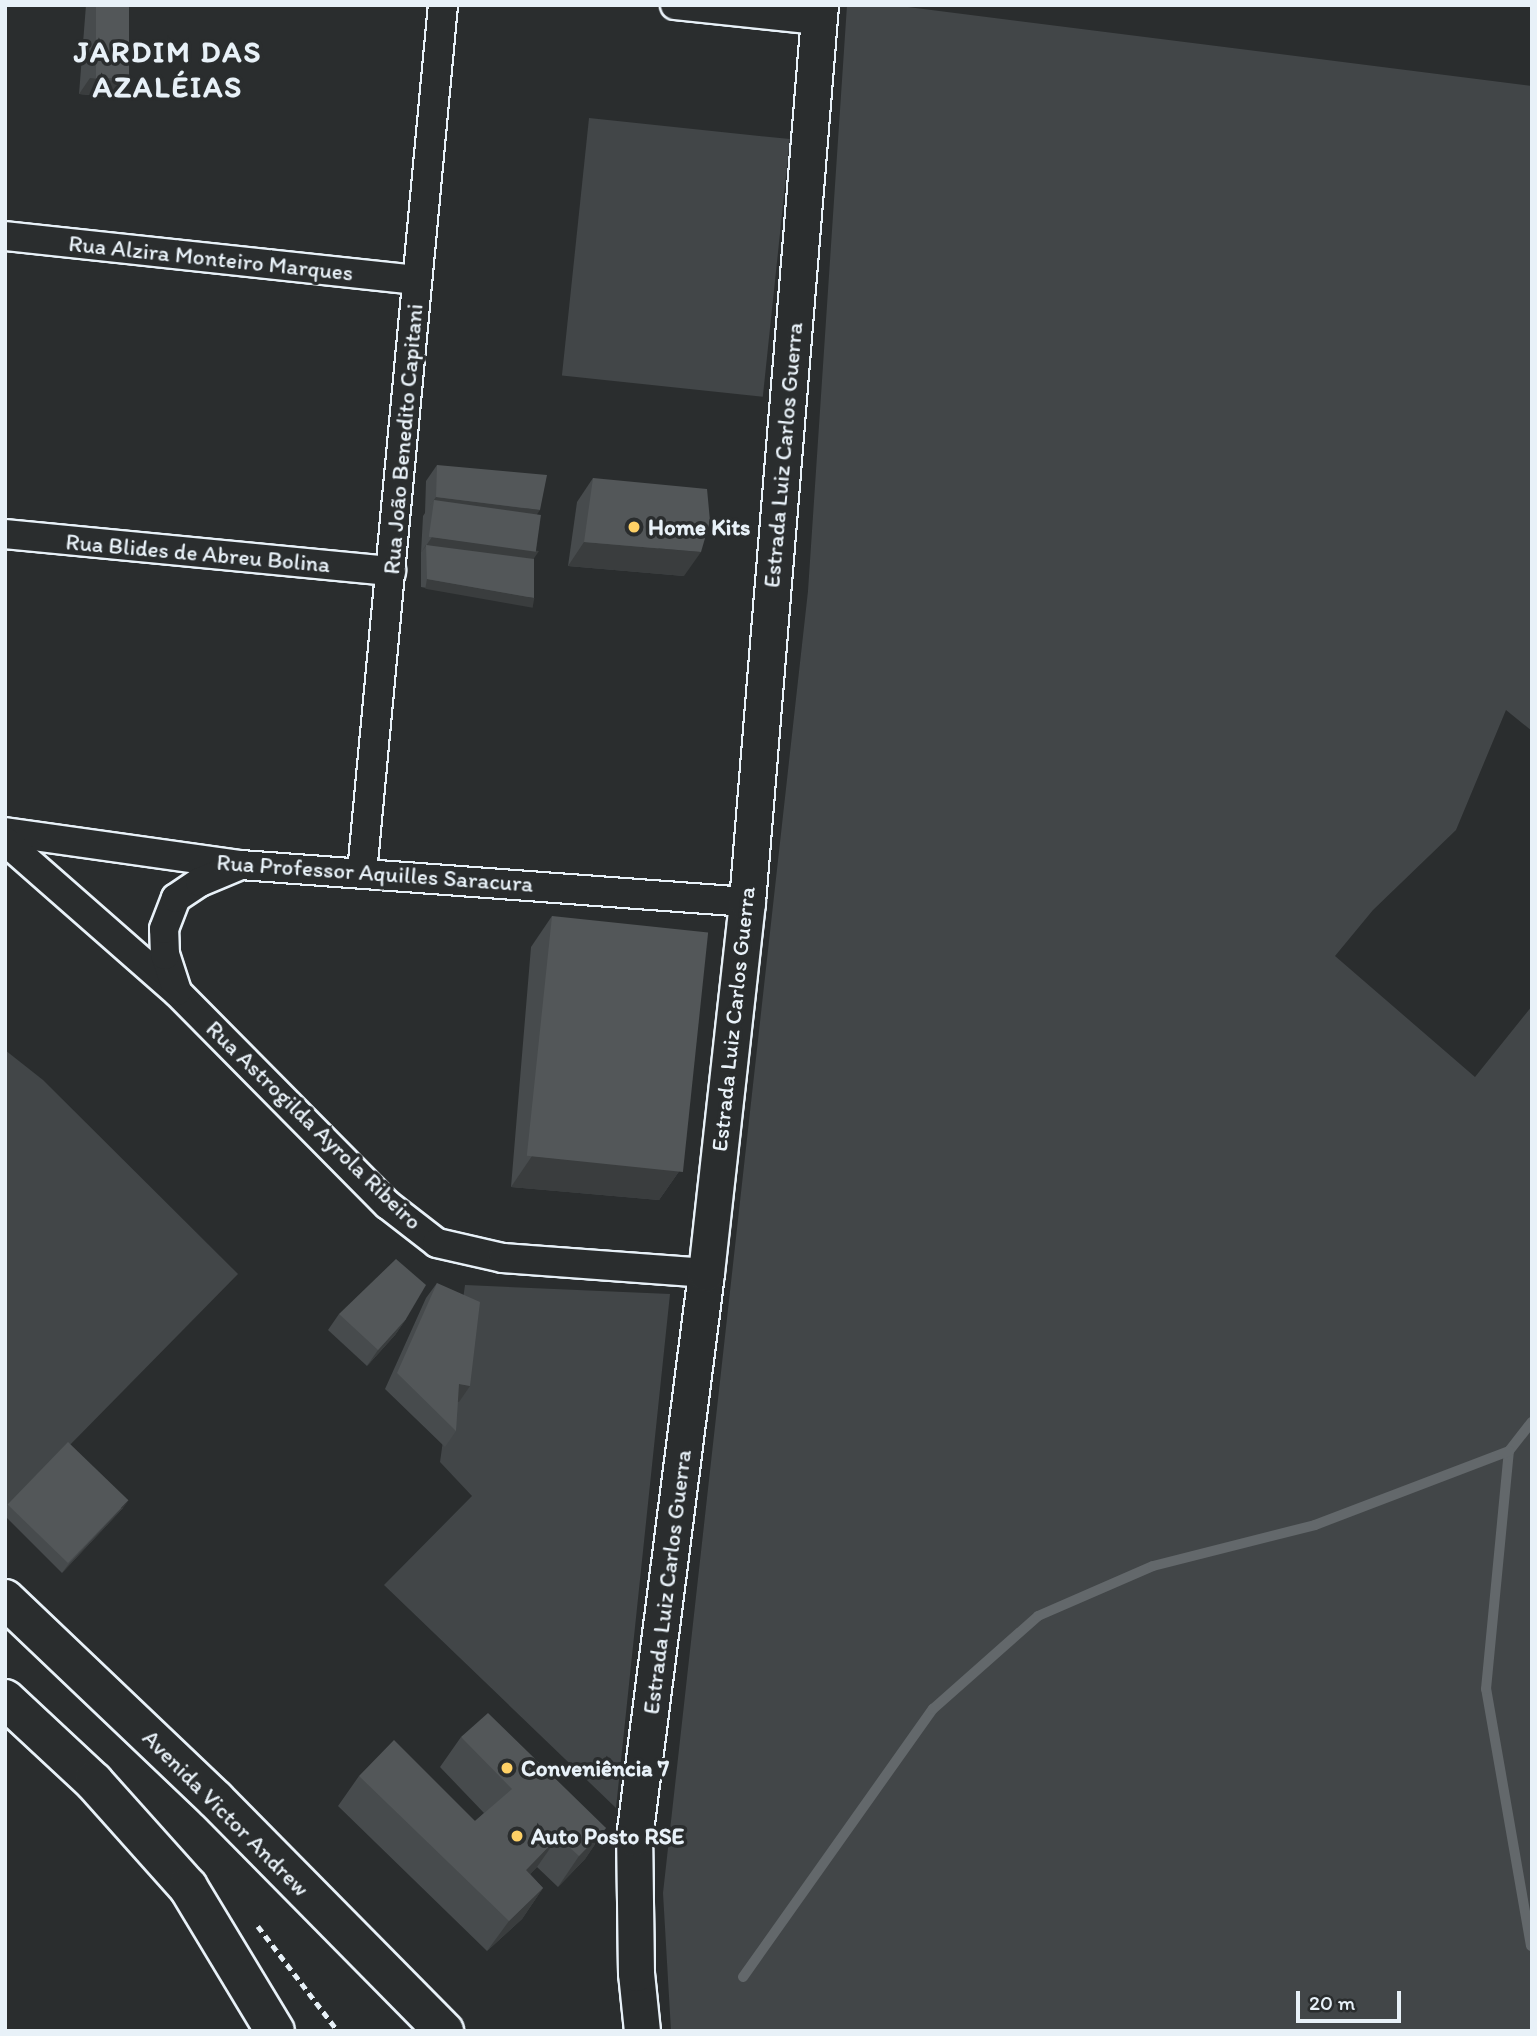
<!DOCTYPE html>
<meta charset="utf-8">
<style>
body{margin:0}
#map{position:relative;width:1537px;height:2036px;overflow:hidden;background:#2a2d2e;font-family:Itim,sans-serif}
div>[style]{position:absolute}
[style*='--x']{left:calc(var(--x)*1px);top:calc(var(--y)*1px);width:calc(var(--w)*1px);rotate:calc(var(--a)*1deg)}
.green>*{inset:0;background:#424648;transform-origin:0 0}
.stream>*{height:10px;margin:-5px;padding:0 5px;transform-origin:5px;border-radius:5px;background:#63686b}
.path>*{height:4.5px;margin-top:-2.25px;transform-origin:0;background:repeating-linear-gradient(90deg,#e8f1f8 0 7px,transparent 0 12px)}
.roads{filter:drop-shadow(2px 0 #e8f1f8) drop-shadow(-2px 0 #e8f1f8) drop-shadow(0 2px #e8f1f8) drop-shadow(0 -2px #e8f1f8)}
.minor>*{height:28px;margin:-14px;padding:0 14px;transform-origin:14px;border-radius:14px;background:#2a2d2e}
.tertiary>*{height:35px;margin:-17.5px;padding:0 17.5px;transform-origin:17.5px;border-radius:17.5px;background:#2a2d2e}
.secondary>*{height:38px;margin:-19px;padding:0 19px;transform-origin:19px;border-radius:19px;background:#2a2d2e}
.wall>*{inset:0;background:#474b4d}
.shaded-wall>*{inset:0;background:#3a3d3e;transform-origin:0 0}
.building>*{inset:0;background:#535759;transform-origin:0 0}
.dots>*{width:19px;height:19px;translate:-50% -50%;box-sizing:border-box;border:4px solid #2a2d2e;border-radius:50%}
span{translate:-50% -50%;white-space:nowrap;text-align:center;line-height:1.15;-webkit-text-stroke:7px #2a2d2e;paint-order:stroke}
.street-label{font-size:23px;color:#e8f1f8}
.poi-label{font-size:23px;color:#e8f1f8;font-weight:700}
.left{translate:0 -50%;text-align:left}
.district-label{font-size:30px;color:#e8f1f8;font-weight:700;letter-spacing:2px}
.frame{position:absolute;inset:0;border:7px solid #e8f1f8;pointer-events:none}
.scale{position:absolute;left:1296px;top:1991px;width:105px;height:32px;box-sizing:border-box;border:4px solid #e8f1f8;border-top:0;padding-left:9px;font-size:21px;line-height:24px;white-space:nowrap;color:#e8f1f8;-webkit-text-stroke:5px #2a2d2e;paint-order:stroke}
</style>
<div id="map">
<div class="green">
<div style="clip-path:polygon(847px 5px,892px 5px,1532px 86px,1532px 731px,1506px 710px,1456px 830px,1373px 910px,1335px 956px,1475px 1077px,1532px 1006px,1532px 2031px,671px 2031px,663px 1893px,808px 591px)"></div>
<div style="left:589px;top:118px;width:202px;height:259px;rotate:6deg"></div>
<div style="clip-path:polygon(5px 1050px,43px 1080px,238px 1274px,5px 1511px)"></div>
<div style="clip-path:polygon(465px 1285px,670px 1294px,616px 1808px,384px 1585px,472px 1496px,440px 1462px)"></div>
</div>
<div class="stream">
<div style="--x:1531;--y:1946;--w:261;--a:-99.9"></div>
<div style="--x:1486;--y:1689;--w:239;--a:-84.5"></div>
<div style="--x:1509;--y:1451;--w:37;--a:-52"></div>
<div style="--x:743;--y:1977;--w:329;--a:-54.7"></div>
<div style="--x:933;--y:1709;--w:140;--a:-41.5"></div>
<div style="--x:1038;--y:1616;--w:125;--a:-23.5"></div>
<div style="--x:1153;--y:1566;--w:167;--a:-14.2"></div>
<div style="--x:1315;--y:1525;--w:208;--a:-20.9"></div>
</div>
<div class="path">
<div style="--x:258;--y:1926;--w:132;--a:52.7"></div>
</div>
<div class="roads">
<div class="minor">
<div style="--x:675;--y:5;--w:144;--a:6"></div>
<div style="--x:5;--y:236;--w:414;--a:6.1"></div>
<div style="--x:5;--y:534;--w:388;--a:5.5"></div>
<div style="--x:5;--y:832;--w:238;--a:8"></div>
<div style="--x:241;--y:865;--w:507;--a:4.18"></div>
<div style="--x:5;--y:841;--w:230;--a:41.3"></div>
<div style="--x:178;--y:993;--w:298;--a:45.3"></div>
<div style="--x:388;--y:1205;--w:62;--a:37.8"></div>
<div style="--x:437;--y:1243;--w:68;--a:12.8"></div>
<div style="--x:503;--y:1258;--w:204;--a:4.2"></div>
<div style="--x:362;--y:873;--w:872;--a:-84.67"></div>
<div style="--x:177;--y:991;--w:38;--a:-108"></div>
<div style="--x:165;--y:955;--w:26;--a:-92"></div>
<div style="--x:164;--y:929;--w:33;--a:-69"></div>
<div style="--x:176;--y:898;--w:29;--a:-34"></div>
<div style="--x:200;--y:882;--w:44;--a:-22.5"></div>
</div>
<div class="tertiary">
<div style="--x:642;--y:2031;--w:58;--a:-95.9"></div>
<div style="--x:636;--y:1973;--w:135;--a:-90.8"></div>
<div style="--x:634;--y:1838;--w:570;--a:-82.74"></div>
<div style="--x:706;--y:1273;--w:373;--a:-83.7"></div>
<div style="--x:747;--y:902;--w:900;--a:-85.35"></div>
</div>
<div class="secondary">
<div style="--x:5;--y:1599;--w:291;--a:43.6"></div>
<div style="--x:216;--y:1800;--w:325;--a:45.4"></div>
<div style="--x:5;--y:1699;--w:122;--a:43"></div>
<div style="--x:94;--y:1782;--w:141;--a:48.2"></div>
<div style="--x:188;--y:1887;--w:168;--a:58.9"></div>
</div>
</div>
<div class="wall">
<div style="clip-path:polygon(86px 5px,129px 5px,122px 82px,111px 97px,79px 94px)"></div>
<div style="clip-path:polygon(437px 465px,537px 514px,534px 559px,528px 606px,421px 587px,421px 553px,423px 516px,425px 513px,426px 481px)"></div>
<div style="clip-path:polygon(593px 478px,684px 576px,568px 566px,577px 502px)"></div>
<div style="clip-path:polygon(552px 916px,680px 1170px,659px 1200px,511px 1187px,531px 947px)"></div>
<div style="clip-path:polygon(437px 1283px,459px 1402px,458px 1402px,456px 1431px,445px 1447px,385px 1389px,426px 1298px)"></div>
<div style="clip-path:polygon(339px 1314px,406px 1319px,395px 1335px,367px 1366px,328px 1330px)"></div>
<div style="clip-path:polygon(8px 1505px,123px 1508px,62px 1573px,5px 1516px,5px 1509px)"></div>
<div style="clip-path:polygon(461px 1737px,606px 1828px,585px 1859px,558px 1887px,537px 1867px,530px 1874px,543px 1888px,522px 1919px,487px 1951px,338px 1806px,359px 1776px,475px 1821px,484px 1813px,440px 1767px)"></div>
</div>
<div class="shaded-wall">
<div style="clip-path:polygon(90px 78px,122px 82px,111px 97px,79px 94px)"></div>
<div style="clip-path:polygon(436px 497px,540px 510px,529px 526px,434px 500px,425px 513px)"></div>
<div style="clip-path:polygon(432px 537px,539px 551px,528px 567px,426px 545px,421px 553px)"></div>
<div style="clip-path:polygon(584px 542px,701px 552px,684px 576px,568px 566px)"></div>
<div style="left:427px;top:579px;width:109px;height:10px;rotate:10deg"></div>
<div style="clip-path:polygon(532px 1156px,680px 1170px,659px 1200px,511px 1187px)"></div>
<div style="clip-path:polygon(406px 1319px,395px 1335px,367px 1366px,378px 1350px)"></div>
<div style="clip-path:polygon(459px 1384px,470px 1386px,459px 1402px,448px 1400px)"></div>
<div style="clip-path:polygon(129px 1500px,123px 1508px,62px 1573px,68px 1565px)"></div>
<div style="clip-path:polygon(606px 1828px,585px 1859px,558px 1887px,579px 1856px)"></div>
<div style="clip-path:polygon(558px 1837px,537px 1867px,505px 1900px,526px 1870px)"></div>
<div style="clip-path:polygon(543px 1888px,522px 1919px,487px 1951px,509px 1921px)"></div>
</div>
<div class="building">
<div style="left:96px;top:5px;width:33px;height:73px"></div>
<div style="clip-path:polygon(437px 465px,547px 475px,540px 510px,436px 497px)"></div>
<div style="clip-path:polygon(593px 478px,707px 489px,710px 521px,701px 552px,584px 542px)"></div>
<div style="left:434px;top:500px;width:108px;height:37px;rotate:8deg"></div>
<div style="clip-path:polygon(426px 545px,534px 559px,534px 598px,427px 579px)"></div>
<div style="left:552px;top:916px;width:157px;height:241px;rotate:6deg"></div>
<div style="clip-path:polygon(396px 1259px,426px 1285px,406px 1319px,378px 1350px,339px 1314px)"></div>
<div style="clip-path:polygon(437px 1283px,480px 1302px,470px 1386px,459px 1384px,456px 1431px,397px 1373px)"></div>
<div style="left:68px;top:1442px;width:84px;height:87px;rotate:44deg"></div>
<div style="clip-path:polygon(488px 1713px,606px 1828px,579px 1856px,558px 1837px,526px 1870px,543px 1888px,509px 1921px,359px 1776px,394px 1740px,475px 1821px,512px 1789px,461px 1737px)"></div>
</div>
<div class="dots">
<div style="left:634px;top:527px;background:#ffd166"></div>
<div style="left:507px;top:1768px;background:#ffd166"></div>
<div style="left:517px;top:1836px;background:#ffd166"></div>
</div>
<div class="street-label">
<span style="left:211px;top:258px;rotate:6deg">Rua Alzira Monteiro Marques</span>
<span style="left:403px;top:439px;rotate:-85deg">Rua João Benedito Capitani</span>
<span style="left:783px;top:455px;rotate:-85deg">Estrada Luiz Carlos Guerra</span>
<span style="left:198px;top:553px;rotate:5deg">Rua Blides de Abreu Bolina</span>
<span style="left:375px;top:873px;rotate:4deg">Rua Professor Aquilles Saracura</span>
<span style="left:733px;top:1019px;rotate:-84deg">Estrada Luiz Carlos Guerra</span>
<span style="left:314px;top:1125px;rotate:44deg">Rua Astrogilda Ayrola Ribeiro</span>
<span style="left:667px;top:1582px;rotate:-83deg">Estrada Luiz Carlos Guerra</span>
<span style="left:226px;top:1813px;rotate:45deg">Avenida Victor Andrew</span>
</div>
<div class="poi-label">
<span class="left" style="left:648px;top:527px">Home Kits</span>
<span class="left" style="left:521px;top:1768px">Conveniência 7</span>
<span class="left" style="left:531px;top:1836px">Auto Posto RSE</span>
</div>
<div class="district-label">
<span style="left:168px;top:69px">JARDIM DAS<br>AZALÉIAS</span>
</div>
<div class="frame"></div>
<div class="scale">20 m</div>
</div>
